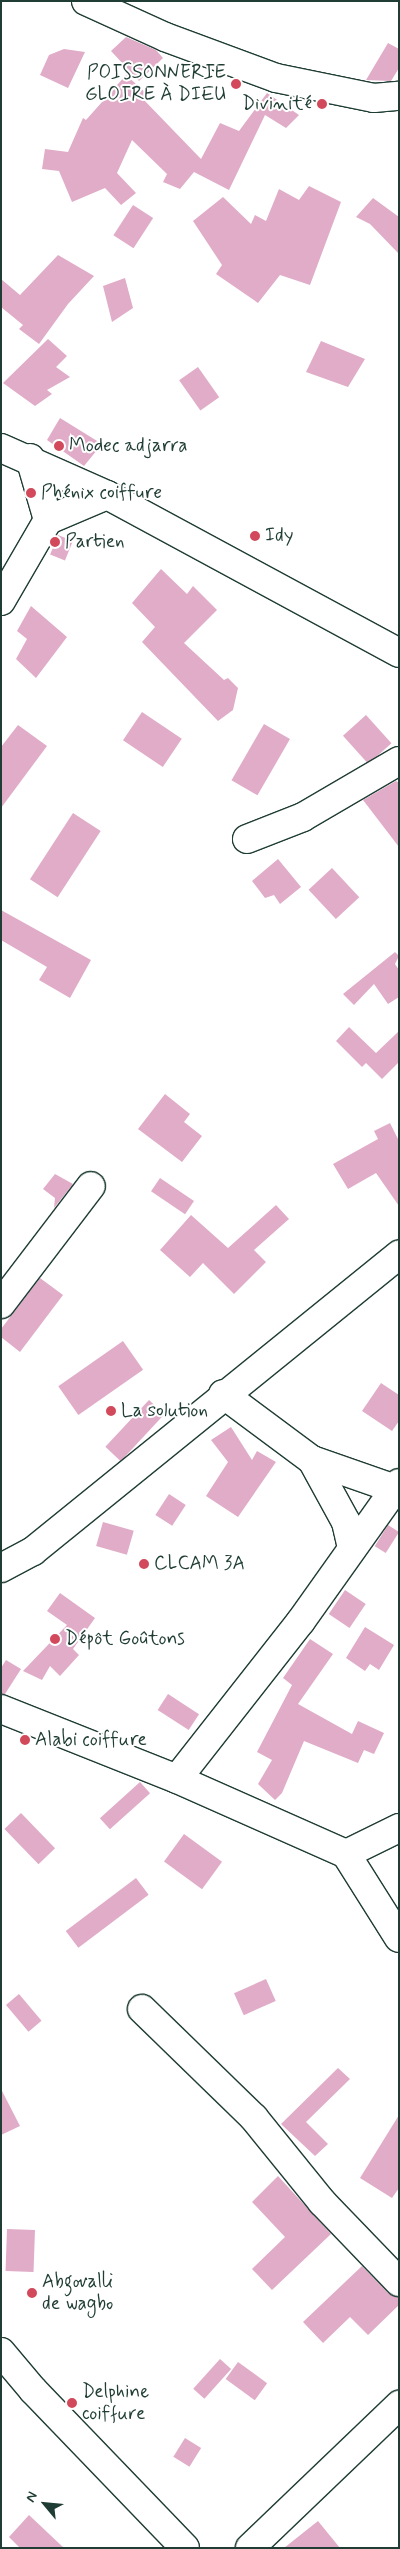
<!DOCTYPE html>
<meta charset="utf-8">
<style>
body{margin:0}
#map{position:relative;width:400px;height:2549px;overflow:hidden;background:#fff;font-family:Mynerve,sans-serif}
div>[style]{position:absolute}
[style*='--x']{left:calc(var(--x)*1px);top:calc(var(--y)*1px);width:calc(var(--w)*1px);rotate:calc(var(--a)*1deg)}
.building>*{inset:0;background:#e0acc8;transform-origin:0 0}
.roads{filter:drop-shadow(1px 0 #1f3d34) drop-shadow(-1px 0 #1f3d34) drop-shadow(0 1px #1f3d34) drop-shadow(0 -1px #1f3d34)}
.minor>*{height:28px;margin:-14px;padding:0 14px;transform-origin:14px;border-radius:14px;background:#fff}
.dots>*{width:14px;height:14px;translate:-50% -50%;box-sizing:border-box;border:2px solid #fff;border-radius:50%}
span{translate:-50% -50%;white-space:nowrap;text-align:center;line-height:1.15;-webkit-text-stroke:4px #fff;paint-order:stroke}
.poi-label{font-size:19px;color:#1f3d34}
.right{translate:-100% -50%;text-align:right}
.left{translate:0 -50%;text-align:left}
.frame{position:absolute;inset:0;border:2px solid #1f3d34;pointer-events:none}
.north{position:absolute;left:20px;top:2479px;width:50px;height:50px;-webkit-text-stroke:4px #fff;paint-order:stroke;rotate:298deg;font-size:14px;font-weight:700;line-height:20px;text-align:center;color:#1f3d34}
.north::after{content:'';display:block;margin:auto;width:18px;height:22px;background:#1f3d34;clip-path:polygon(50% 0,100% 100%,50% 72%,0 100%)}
</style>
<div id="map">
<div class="building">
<div style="clip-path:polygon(126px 37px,156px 50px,163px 58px,139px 81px,111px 51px)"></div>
<div style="clip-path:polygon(388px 43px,399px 49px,399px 68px,391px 81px,366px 80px)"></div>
<div style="clip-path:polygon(64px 49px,85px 52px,68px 88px,40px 75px,49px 55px)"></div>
<div style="clip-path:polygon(126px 75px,147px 94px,143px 99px,201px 159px,220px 123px,239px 131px,267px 93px,299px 115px,286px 128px,265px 115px,229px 190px,194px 172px,180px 189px,163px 182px,167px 174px,132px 140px,117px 173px,136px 193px,121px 205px,105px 188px,72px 202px,59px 171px,42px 169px,45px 149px,68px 152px,83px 118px,86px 120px)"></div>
<div style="clip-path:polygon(309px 186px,341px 202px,310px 285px,280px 275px,258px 303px,216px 274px,222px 265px,193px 221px,223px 197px,251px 224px,255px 215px,266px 221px,279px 189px,299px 200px)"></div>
<div style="clip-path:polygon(373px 198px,399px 217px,399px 254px,370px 224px,356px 217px)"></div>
<div style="left:133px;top:205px;width:24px;height:36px;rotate:33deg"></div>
<div style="clip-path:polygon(58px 255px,94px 276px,68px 304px,39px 344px,19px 329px,23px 325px,1px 307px,1px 279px,20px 295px)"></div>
<div style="clip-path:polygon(125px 278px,133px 308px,112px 322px,103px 286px)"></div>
<div style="clip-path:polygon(48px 339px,67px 356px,56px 367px,70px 377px,47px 390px,52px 394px,35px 406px,3px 383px)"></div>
<div style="clip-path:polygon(321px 341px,365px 359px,348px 387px,306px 372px)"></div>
<div style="left:198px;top:367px;width:37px;height:23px;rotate:55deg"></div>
<div style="clip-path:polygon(60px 418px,102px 444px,84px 466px,47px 440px)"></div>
<div style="left:58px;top:535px;width:16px;height:21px;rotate:22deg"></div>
<div style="clip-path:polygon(161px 569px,187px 594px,193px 586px,217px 610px,184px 643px,224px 680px,228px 678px,238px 688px,233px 710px,218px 721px,142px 642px,155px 627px,132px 603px)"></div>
<div style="clip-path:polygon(31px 606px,67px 637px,36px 678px,16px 659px,27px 639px,17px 631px)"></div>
<div style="left:142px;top:712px;width:48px;height:34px;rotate:34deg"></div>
<div style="left:366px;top:715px;width:38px;height:31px;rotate:48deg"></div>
<div style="left:264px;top:724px;width:30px;height:65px;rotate:30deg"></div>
<div style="clip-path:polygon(18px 725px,47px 746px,1px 808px,1px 747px)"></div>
<div style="clip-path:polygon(396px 781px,399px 783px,399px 847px,363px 800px)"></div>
<div style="left:73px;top:813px;width:33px;height:79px;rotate:33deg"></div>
<div style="clip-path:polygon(278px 859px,301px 887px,280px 904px,274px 895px,265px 898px,252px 881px)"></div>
<div style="left:332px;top:868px;width:40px;height:32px;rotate:47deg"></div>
<div style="clip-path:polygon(1px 910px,91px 960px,70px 998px,39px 980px,47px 967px,1px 940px)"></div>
<div style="clip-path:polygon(395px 952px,399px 956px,395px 964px,399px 970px,399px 997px,388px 1004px,374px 984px,354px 1005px,343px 994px)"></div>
<div style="clip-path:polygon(349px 1027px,376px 1053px,399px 1031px,399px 1062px,382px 1079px,366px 1063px,362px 1067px,336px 1041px)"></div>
<div style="clip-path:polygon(165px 1094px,190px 1114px,184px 1122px,202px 1136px,182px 1162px,138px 1129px)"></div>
<div style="clip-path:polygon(390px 1123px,399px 1141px,399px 1206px,376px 1173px,348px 1189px,333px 1164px,378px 1139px,374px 1131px)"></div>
<div style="clip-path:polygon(55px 1174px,73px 1184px,54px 1208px,55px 1198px,43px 1189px)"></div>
<div style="left:160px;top:1178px;width:41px;height:16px;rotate:34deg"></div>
<div style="clip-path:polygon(276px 1205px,289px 1219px,254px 1250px,266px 1262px,234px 1294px,203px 1263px,190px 1277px,160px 1250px,191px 1215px,228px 1248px)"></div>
<div style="clip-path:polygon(40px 1278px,63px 1295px,20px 1352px,1px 1337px,1px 1329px)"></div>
<div style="left:123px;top:1341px;width:35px;height:79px;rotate:55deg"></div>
<div style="clip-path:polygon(381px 1383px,399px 1395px,399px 1421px,392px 1431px,362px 1411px)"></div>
<div style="left:149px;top:1400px;width:21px;height:64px;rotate:43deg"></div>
<div style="clip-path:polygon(231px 1427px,252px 1460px,257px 1451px,276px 1462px,238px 1517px,206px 1496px,228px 1462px,211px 1440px)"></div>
<div style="left:169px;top:1494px;width:20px;height:25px;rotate:33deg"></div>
<div style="left:103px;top:1522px;width:32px;height:25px;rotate:16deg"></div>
<div style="left:388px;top:1525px;width:13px;height:25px;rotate:32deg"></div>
<div style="left:345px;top:1590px;width:25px;height:29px;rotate:34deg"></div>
<div style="clip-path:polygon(60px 1593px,95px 1618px,73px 1649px,79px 1655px,60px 1676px,50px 1666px,42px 1680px,23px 1671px,67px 1625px,47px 1611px)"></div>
<div style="clip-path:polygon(365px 1627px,394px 1645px,379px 1670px,370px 1664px,365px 1671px,346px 1658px)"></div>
<div style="clip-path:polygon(310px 1639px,333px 1654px,298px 1704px,352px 1734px,358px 1721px,384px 1733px,374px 1754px,364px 1750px,358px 1763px,304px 1741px,282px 1793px,275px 1800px,258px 1784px,272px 1760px,257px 1752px,292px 1685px,283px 1678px)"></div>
<div style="clip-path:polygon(6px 1660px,21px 1669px,5px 1694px,1px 1694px,1px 1668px)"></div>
<div style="left:168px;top:1694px;width:37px;height:19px;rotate:33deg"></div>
<div style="left:140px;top:1782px;width:15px;height:54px;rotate:48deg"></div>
<div style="left:21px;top:1813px;width:49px;height:23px;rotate:46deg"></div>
<div style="left:184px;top:1834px;width:47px;height:34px;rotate:36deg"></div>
<div style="left:136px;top:1878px;width:21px;height:88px;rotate:53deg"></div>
<div style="left:266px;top:1979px;width:24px;height:35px;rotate:66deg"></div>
<div style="left:19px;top:1994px;width:35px;height:17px;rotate:50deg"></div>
<div style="clip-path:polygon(338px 2068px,350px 2079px,306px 2122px,328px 2144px,315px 2156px,281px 2124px)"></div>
<div style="clip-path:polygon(1px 2089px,20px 2126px,1px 2135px)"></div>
<div style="clip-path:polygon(399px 2115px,399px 2188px,392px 2198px,360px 2178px)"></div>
<div style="clip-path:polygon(278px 2176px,331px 2234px,272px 2290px,252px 2269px,285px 2237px,252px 2202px)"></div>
<div style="left:7px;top:2229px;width:28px;height:42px;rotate:2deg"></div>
<div style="clip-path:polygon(362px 2266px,388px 2293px,399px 2297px,399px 2305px,368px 2335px,350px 2317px,323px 2343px,303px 2322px)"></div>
<div style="left:220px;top:2359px;width:15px;height:40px;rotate:42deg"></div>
<div style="left:238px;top:2362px;width:36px;height:21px;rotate:36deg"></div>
<div style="left:185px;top:2438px;width:19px;height:22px;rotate:32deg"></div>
<div style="clip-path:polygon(29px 2515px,64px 2548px,20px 2548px,9px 2537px)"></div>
<div style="clip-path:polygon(318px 2521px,340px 2548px,284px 2548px)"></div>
</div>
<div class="roads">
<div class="minor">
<div style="--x:86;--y:1;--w:87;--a:24.5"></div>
<div style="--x:165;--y:37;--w:118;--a:20.3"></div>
<div style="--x:276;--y:78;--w:100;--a:11.5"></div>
<div style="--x:374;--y:98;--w:25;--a:-5"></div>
<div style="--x:1;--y:448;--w:116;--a:23.9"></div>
<div style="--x:107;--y:495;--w:332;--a:28.4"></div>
<div style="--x:30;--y:458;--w:65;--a:73.8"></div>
<div style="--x:1;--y:601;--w:94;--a:-59.9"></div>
<div style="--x:48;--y:520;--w:64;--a:-23"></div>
<div style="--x:247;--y:839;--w:60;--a:-21.4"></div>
<div style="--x:303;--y:817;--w:111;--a:-30.3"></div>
<div style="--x:1;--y:1304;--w:148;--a:-52.7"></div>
<div style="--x:223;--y:1394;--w:111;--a:36.6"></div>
<div style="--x:312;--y:1460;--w:71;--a:61.3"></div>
<div style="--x:346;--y:1522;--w:27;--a:77"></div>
<div style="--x:312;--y:1460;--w:88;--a:19.3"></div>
<div style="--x:1;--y:1568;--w:36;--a:-28"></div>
<div style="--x:33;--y:1551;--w:471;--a:-39"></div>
<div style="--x:1;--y:1709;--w:189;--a:21.7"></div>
<div style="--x:177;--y:1779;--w:185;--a:23.9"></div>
<div style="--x:346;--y:1854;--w:99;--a:57.8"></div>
<div style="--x:177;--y:1779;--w:201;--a:-51.9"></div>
<div style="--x:301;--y:1621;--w:169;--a:-54.6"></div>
<div style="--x:346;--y:1854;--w:59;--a:-26.1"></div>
<div style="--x:142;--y:2009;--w:156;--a:44.2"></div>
<div style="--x:254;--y:2118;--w:108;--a:51"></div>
<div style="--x:322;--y:2202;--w:111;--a:46.1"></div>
<div style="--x:1;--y:2352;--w:50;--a:49.9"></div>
<div style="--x:33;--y:2390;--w:219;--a:46.1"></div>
<div style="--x:250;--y:2548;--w:207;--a:-43.8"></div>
</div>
</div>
<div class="dots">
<div style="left:236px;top:84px;background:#d1495b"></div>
<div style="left:322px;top:104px;background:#d1495b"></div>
<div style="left:59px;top:446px;background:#d1495b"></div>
<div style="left:31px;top:493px;background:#d1495b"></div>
<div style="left:255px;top:536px;background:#d1495b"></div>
<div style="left:55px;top:542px;background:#d1495b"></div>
<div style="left:111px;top:1411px;background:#d1495b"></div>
<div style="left:144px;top:1564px;background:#d1495b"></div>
<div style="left:55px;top:1639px;background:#d1495b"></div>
<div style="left:25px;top:1740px;background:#d1495b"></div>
<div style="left:32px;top:2293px;background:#d1495b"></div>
<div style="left:72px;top:2403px;background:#d1495b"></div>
</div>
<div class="poi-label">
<span class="right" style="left:226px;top:84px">POISSONNERIE<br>GLOIRE À DIEU</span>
<span class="right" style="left:312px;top:104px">Divinité</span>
<span class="left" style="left:69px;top:446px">Modec adjarra</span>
<span class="left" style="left:41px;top:493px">Phénix coiffure</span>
<span class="left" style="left:265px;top:536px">Idy</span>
<span class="left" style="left:65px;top:542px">Partien</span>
<span class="left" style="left:121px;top:1411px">La solution</span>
<span class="left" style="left:154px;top:1564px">CLCAM 3A</span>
<span class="left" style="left:65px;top:1639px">Dépôt Goûtons</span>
<span class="left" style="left:35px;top:1740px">Alabi coiffure</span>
<span class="left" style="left:42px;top:2293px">Abgovalli<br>de wagbo</span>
<span class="left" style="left:82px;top:2403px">Delphine<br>coiffure</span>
</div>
<div class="frame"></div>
<div class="north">N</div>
</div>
